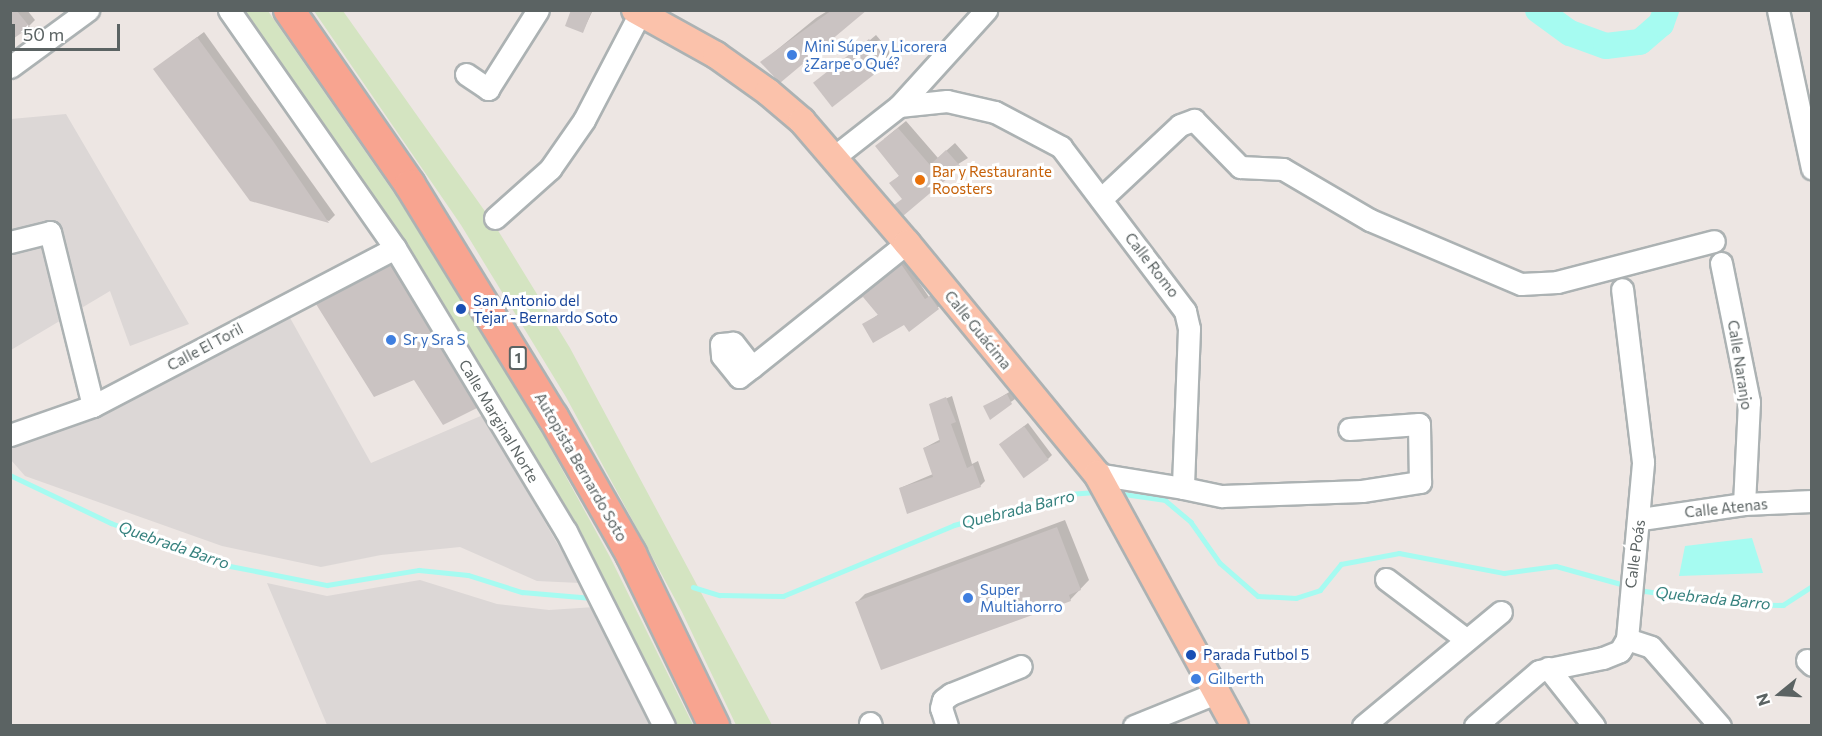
<!DOCTYPE html>
<meta charset="utf-8">
<style>
body{margin:0}
#map{position:relative;width:1822px;height:736px;overflow:hidden;background:#ede6e3;font-family:Commissioner,sans-serif}
div>[style]{position:absolute}
[style*='--x']{left:calc(var(--x)*1px);top:calc(var(--y)*1px);width:calc(var(--w)*1px);rotate:calc(var(--a)*1deg)}
.industrial>*{inset:0;background:#dcd7d6}
.green>*{inset:0;background:#d4e4c1}
.water>*{inset:0;background:#a6fbf1}
.shadow>*{inset:0;background:#0003}
.stream>*{height:4.5px;margin:-2.25px;padding:0 2.25px;transform-origin:2.25px;border-radius:2.25px;background:#a6fbf1}
.river>*{height:26px;margin:-13px;padding:0 13px;transform-origin:13px;border-radius:13px;background:#a6fbf1}
.building>*{inset:0;background:#cac3c2;transform-origin:0 0}
.roads{filter:drop-shadow(2px 0 #acb2b3) drop-shadow(-2px 0 #acb2b3) drop-shadow(0 2px #acb2b3) drop-shadow(0 -2px #acb2b3)}
.minor>*{height:21px;margin:-10.5px;padding:0 10.5px;transform-origin:10.5px;border-radius:10.5px;background:#fff}
.major>*{height:26px;margin:-13px;padding:0 13px;transform-origin:13px;border-radius:13px;background:#fbc2ab}
.highway>*{height:30px;margin:-15px;padding:0 15px;transform-origin:15px;border-radius:15px;background:#f8a490}
.dots>*{width:16px;height:16px;translate:-50% -50%;box-sizing:border-box;border:3px solid #fff;border-radius:50%}
span{translate:-50% -50%;white-space:nowrap;text-align:center;line-height:1.15;-webkit-text-stroke:6px #fff;paint-order:stroke}
.shield-label span{padding:2px 4px;background:#fff;border:2px solid;border-radius:4px;-webkit-text-stroke-width:0}
.shield-label{font-size:14px;color:#5b6363;font-weight:700}
.shop-label{font-size:15px;color:#366cbe}
.left{translate:0 -50%;text-align:left}
.food-label{font-size:15px;color:#c56008}
.street-label{font-size:15px;color:#5b6363}
.transit-label{font-size:15px;color:#164399}
.water-label{font-size:16px;color:#36817e;font-style:italic}
.frame{position:absolute;inset:0;border:12px solid #5b6363;pointer-events:none}
.north{position:absolute;left:1750px;top:664px;width:60px;height:60px;-webkit-text-stroke:4px #fff;paint-order:stroke;rotate:252deg;font-size:16px;font-weight:700;line-height:24px;text-align:center;color:#5b6363}
.north::after{content:'';display:block;margin:auto;width:21px;height:27px;background:#5b6363;clip-path:polygon(50% 0,100% 100%,50% 72%,0 100%)}
.scale{position:absolute;left:12px;top:24px;width:108px;height:27px;box-sizing:border-box;border:3px solid #5b6363;border-top:0;padding-left:8px;font-size:18px;line-height:21px;white-space:nowrap;color:#5b6363;-webkit-text-stroke:4px #fff;paint-order:stroke}
</style>
<div id="map">
<div class="industrial">
<div style="clip-path:polygon(66px 114px,189px 324px,130px 346px,110px 291px,11px 350px,11px 119px)"></div>
<div style="clip-path:polygon(289px 316px,371px 463px,483px 415px,580px 583px,537px 581px,460px 547px,381px 555px,321px 567px,222px 546px,25px 476px,11px 460px,10px 444px,138px 391px)"></div>
<div style="clip-path:polygon(420px 580px,497px 604px,549px 610px,595px 607px,654px 725px,327px 725px,267px 583px,327px 596px)"></div>
</div>
<div class="green">
<div style="clip-path:polygon(243px 11px,268px 11px,432px 248px,519px 391px,610px 557px,693px 725px,673px 725px,399px 242px)"></div>
<div style="clip-path:polygon(314px 11px,343px 11px,494px 224px,570px 348px,772px 725px,736px 725px,682px 612px,566px 397px,461px 225px)"></div>
</div>
<div class="water">
<div style="clip-path:polygon(1752px 538px,1763px 573px,1679px 576px,1685px 546px)"></div>
</div>
<div class="shadow">
<div style="clip-path:polygon(10px 10px,27px 10px,35px 20px,29px 26px)"></div>
<div style="clip-path:polygon(572px 10px,593px 10px,583px 31px)"></div>
<div style="clip-path:polygon(829px 10px,865px 10px,762px 62px,816px 18px)"></div>
<div style="clip-path:polygon(204px 32px,335px 215px,329px 221px,251px 200px,155px 69px)"></div>
<div style="clip-path:polygon(876px 35px,893px 55px,887px 61px,823px 80px)"></div>
<div style="clip-path:polygon(906px 121px,938px 158px,955px 143px,968px 158px,903px 198px,891px 184px,900px 175px,884px 139px)"></div>
<div style="clip-path:polygon(399px 258px,484px 398px,476px 407px,414px 378px,318px 304px,326px 296px)"></div>
<div style="clip-path:polygon(905px 262px,929px 297px,934px 293px,942px 304px,910px 330px,904px 323px,864px 325px,879px 314px,864px 295px)"></div>
<div style="clip-path:polygon(1011px 391px,1015px 399px,990px 417px,984px 407px)"></div>
<div style="clip-path:polygon(952px 396px,972px 464px,978px 461px,985px 481px,980px 486px,900px 488px,933px 474px,924px 448px,941px 439px,931px 405px)"></div>
<div style="clip-path:polygon(1028px 423px,1052px 455px,1048px 459px,1005px 441px)"></div>
<div style="clip-path:polygon(1065px 520px,1089px 580px,1070px 600px,857px 602px,865px 594px)"></div>
</div>
<div class="stream">
<div style="--x:10;--y:475;--w:112;--a:25.4"></div>
<div style="--x:111;--y:523;--w:121;--a:20.2"></div>
<div style="--x:225;--y:565;--w:104;--a:11.1"></div>
<div style="--x:327;--y:585;--w:93;--a:-9.3"></div>
<div style="--x:419;--y:570;--w:49;--a:5.8"></div>
<div style="--x:468;--y:575;--w:57;--a:17.5"></div>
<div style="--x:522;--y:592;--w:70;--a:4.9"></div>
<div style="--x:1117;--y:493;--w:49;--a:8.3"></div>
<div style="--x:1165;--y:500;--w:34;--a:40"></div>
<div style="--x:1191;--y:522;--w:50;--a:54.7"></div>
<div style="--x:1220;--y:563;--w:50;--a:41"></div>
<div style="--x:1258;--y:596;--w:38;--a:3"></div>
<div style="--x:1296;--y:598;--w:25;--a:-18"></div>
<div style="--x:1320;--y:590;--w:33;--a:-51"></div>
<div style="--x:1341;--y:564;--w:59;--a:-10.7"></div>
<div style="--x:1399;--y:553;--w:107;--a:10.8"></div>
<div style="--x:1504;--y:573;--w:52;--a:-7.7"></div>
<div style="--x:1556;--y:566;--w:67;--a:15.5"></div>
<div style="--x:693;--y:587;--w:28;--a:17"></div>
<div style="--x:720;--y:595;--w:63;--a:0.9"></div>
<div style="--x:783;--y:596;--w:185;--a:-22.5"></div>
<div style="--x:954;--y:525;--w:118;--a:-15.2"></div>
<div style="--x:1068;--y:494;--w:28;--a:-4"></div>
<div style="--x:1645;--y:591;--w:92;--a:8.1"></div>
<div style="--x:1736;--y:604;--w:47;--a:1.2"></div>
<div style="--x:1783;--y:605;--w:35;--a:-33"></div>
</div>
<div class="river">
<div style="--x:1538;--y:10;--w:39;--a:36"></div>
<div style="--x:1570;--y:33;--w:38;--a:20"></div>
<div style="--x:1606;--y:46;--w:34;--a:-7"></div>
<div style="--x:1640;--y:42;--w:28;--a:-41"></div>
<div style="--x:1661;--y:24;--w:15;--a:-70"></div>
</div>
<div class="building">
<div style="clip-path:polygon(10px 10px,16px 10px,30px 27px,10px 41px)"></div>
<div style="clip-path:polygon(571px 10px,592px 10px,583px 33px,565px 26px)"></div>
<div style="clip-path:polygon(832px 10px,867px 10px,780px 83px,760px 62px)"></div>
<div style="clip-path:polygon(197px 37px,273px 141px,329px 223px,250px 201px,153px 69px)"></div>
<div style="left:869px;top:39px;width:31px;height:71px;rotate:52deg"></div>
<div style="clip-path:polygon(898px 128px,930px 165px,946px 150px,961px 167px,903px 216px,894px 205px,902px 199px,889px 183px,899px 176px,875px 146px)"></div>
<div style="clip-path:polygon(901px 264px,925px 299px,930px 296px,939px 309px,909px 332px,904px 325px,873px 343px,862px 324px,878px 315px,863px 297px,846px 308px)"></div>
<div style="clip-path:polygon(390px 265px,477px 408px,443px 425px,414px 380px,374px 397px,316px 304px)"></div>
<div style="clip-path:polygon(1007px 394px,1012px 404px,990px 420px,983px 406px)"></div>
<div style="clip-path:polygon(946px 397px,956px 422px,951px 424px,967px 468px,973px 465px,981px 487px,907px 514px,899px 488px,933px 477px,923px 448px,940px 442px,929px 404px)"></div>
<div style="left:1024px;top:426px;width:42px;height:31px;rotate:54deg"></div>
<div style="clip-path:polygon(1057px 527px,1081px 590px,1069px 595px,1071px 601px,881px 670px,855px 602px)"></div>
</div>
<div class="roads">
<div class="minor">
<div style="--x:229;--y:10;--w:290;--a:55.1"></div>
<div style="--x:395;--y:248;--w:331;--a:58.9"></div>
<div style="--x:566;--y:531;--w:218;--a:63.3"></div>
<div style="--x:1778;--y:10;--w:162;--a:77.9"></div>
<div style="--x:10;--y:67;--w:97;--a:-36.2"></div>
<div style="--x:466;--y:74;--w:27;--a:34"></div>
<div style="--x:488;--y:89;--w:93;--a:-57.7"></div>
<div style="--x:899;--y:106;--w:48;--a:-5.9"></div>
<div style="--x:947;--y:101;--w:49;--a:12.9"></div>
<div style="--x:995;--y:112;--w:75;--a:27.9"></div>
<div style="--x:1061;--y:147;--w:206;--a:52.9"></div>
<div style="--x:1185;--y:311;--w:18;--a:77"></div>
<div style="--x:1189;--y:329;--w:159;--a:92.2"></div>
<div style="--x:1183;--y:488;--w:87;--a:-170.8"></div>
<div style="--x:834;--y:157;--w:83;--a:-38.1"></div>
<div style="--x:899;--y:106;--w:130;--a:-47.8"></div>
<div style="--x:1101;--y:199;--w:108;--a:-43.1"></div>
<div style="--x:1180;--y:125;--w:15;--a:-20"></div>
<div style="--x:1194;--y:120;--w:66;--a:45.6"></div>
<div style="--x:1240;--y:167;--w:43;--a:2.7"></div>
<div style="--x:1283;--y:169;--w:101;--a:30.4"></div>
<div style="--x:1370;--y:220;--w:164;--a:23"></div>
<div style="--x:1521;--y:284;--w:36;--a:-3"></div>
<div style="--x:1557;--y:282;--w:162;--a:-14.6"></div>
<div style="--x:495;--y:218;--w:74;--a:-41.7"></div>
<div style="--x:550;--y:169;--w:60;--a:-55.2"></div>
<div style="--x:584;--y:120;--w:121;--a:-62.4"></div>
<div style="--x:10;--y:242;--w:41;--a:-14"></div>
<div style="--x:50;--y:232;--w:179;--a:76.1"></div>
<div style="--x:1721;--y:263;--w:142;--a:78.6"></div>
<div style="--x:1749;--y:402;--w:102;--a:92.8"></div>
<div style="--x:752;--y:367;--w:31;--a:-128"></div>
<div style="--x:733;--y:343;--w:12;--a:175"></div>
<div style="--x:721;--y:344;--w:12;--a:85"></div>
<div style="--x:722;--y:356;--w:27;--a:51"></div>
<div style="--x:739;--y:377;--w:16;--a:-38"></div>
<div style="--x:752;--y:367;--w:198;--a:-38.7"></div>
<div style="--x:10;--y:435;--w:88;--a:-19.3"></div>
<div style="--x:93;--y:406;--w:341;--a:-27.6"></div>
<div style="--x:1183;--y:488;--w:40;--a:12"></div>
<div style="--x:1222;--y:496;--w:140;--a:-2"></div>
<div style="--x:1362;--y:491;--w:59;--a:-8.8"></div>
<div style="--x:1420;--y:482;--w:58;--a:-91"></div>
<div style="--x:1419;--y:424;--w:70;--a:175.9"></div>
<div style="--x:1641;--y:519;--w:104;--a:-8.3"></div>
<div style="--x:1744;--y:504;--w:68;--a:-2.5"></div>
<div style="--x:1386;--y:579;--w:101;--a:37"></div>
<div style="--x:1627;--y:639;--w:25;--a:18"></div>
<div style="--x:1651;--y:647;--w:105;--a:48.9"></div>
<div style="--x:1807;--y:660;--w:7;--a:45"></div>
<div style="--x:1548;--y:668;--w:74;--a:51.6"></div>
<div style="--x:870;--y:723;--w:3;--a:72"></div>
<div style="--x:947;--y:726;--w:19;--a:-108"></div>
<div style="--x:941;--y:708;--w:8;--a:-76"></div>
<div style="--x:943;--y:700;--w:10;--a:-37"></div>
<div style="--x:951;--y:694;--w:75;--a:-21.8"></div>
<div style="--x:1134;--y:726;--w:91;--a:-22"></div>
<div style="--x:1363;--y:726;--w:179;--a:-39.6"></div>
<div style="--x:1475;--y:726;--w:84;--a:-40.7"></div>
<div style="--x:1539;--y:671;--w:65;--a:-11.5"></div>
<div style="--x:1603;--y:658;--w:18;--a:-22"></div>
<div style="--x:1620;--y:651;--w:14;--a:-60"></div>
<div style="--x:1627;--y:639;--w:178;--a:-84.8"></div>
<div style="--x:1643;--y:462;--w:174;--a:-96.9"></div>
</div>
<div class="major">
<div style="--x:635;--y:10;--w:93;--a:29.1"></div>
<div style="--x:716;--y:55;--w:64;--a:35.4"></div>
<div style="--x:768;--y:92;--w:45;--a:40.5"></div>
<div style="--x:802;--y:121;--w:161;--a:49.3"></div>
<div style="--x:907;--y:243;--w:299;--a:50.6"></div>
<div style="--x:1097;--y:474;--w:287;--a:61.3"></div>
</div>
<div class="highway">
<div style="--x:289;--y:10;--w:213;--a:55.3"></div>
<div style="--x:410;--y:185;--w:273;--a:58.4"></div>
<div style="--x:553;--y:417;--w:158;--a:60.3"></div>
<div style="--x:631;--y:554;--w:191;--a:64.2"></div>
</div>
</div>
<div class="dots">
<div style="left:792px;top:55px;background:#3f7fe0"></div>
<div style="left:920px;top:180px;background:#e8710a"></div>
<div style="left:461px;top:309px;background:#1a4fb4"></div>
<div style="left:391px;top:340px;background:#3f7fe0"></div>
<div style="left:968px;top:598px;background:#3f7fe0"></div>
<div style="left:1191px;top:655px;background:#1a4fb4"></div>
<div style="left:1196px;top:679px;background:#3f7fe0"></div>
</div>
<div class="shield-label">
<span style="left:518px;top:358px">1</span>
</div>
<div class="shop-label">
<span class="left" style="left:804px;top:55px">Mini Súper y Licorera<br>¿Zarpe o Qué?</span>
<span class="left" style="left:403px;top:340px">Sr y Sra S</span>
<span class="left" style="left:980px;top:598px">Super<br>Multiahorro</span>
<span class="left" style="left:1208px;top:679px">Gilberth</span>
</div>
<div class="food-label">
<span class="left" style="left:932px;top:180px">Bar y Restaurante<br>Roosters</span>
</div>
<div class="street-label">
<span style="left:1152px;top:265px;rotate:52deg">Calle Romo</span>
<span style="left:978px;top:330px;rotate:51deg">Calle Guácima</span>
<span style="left:205px;top:347px;rotate:-28deg">Calle El Toril</span>
<span style="left:1740px;top:365px;rotate:81deg">Calle Naranjo</span>
<span style="left:499px;top:421px;rotate:59deg">Calle Marginal Norte</span>
<span style="left:581px;top:467px;rotate:60deg">Autopista Bernardo Soto</span>
<span style="left:1726px;top:508px;rotate:-6deg">Calle Atenas</span>
<span style="left:1635px;top:554px;rotate:-82deg">Calle Poás</span>
</div>
<div class="transit-label">
<span class="left" style="left:473px;top:309px">San Antonio del<br>Tejar - Bernardo Soto</span>
<span class="left" style="left:1203px;top:655px">Parada Futbol 5</span>
</div>
<div class="water-label">
<span style="left:1018px;top:509px;rotate:-14deg">Quebrada Barro</span>
<span style="left:174px;top:545px;rotate:19deg">Quebrada Barro</span>
<span style="left:1713px;top:598px;rotate:6deg">Quebrada Barro</span>
</div>
<div class="frame"></div>
<div class="north">N</div>
<div class="scale">50 m</div>
</div>
